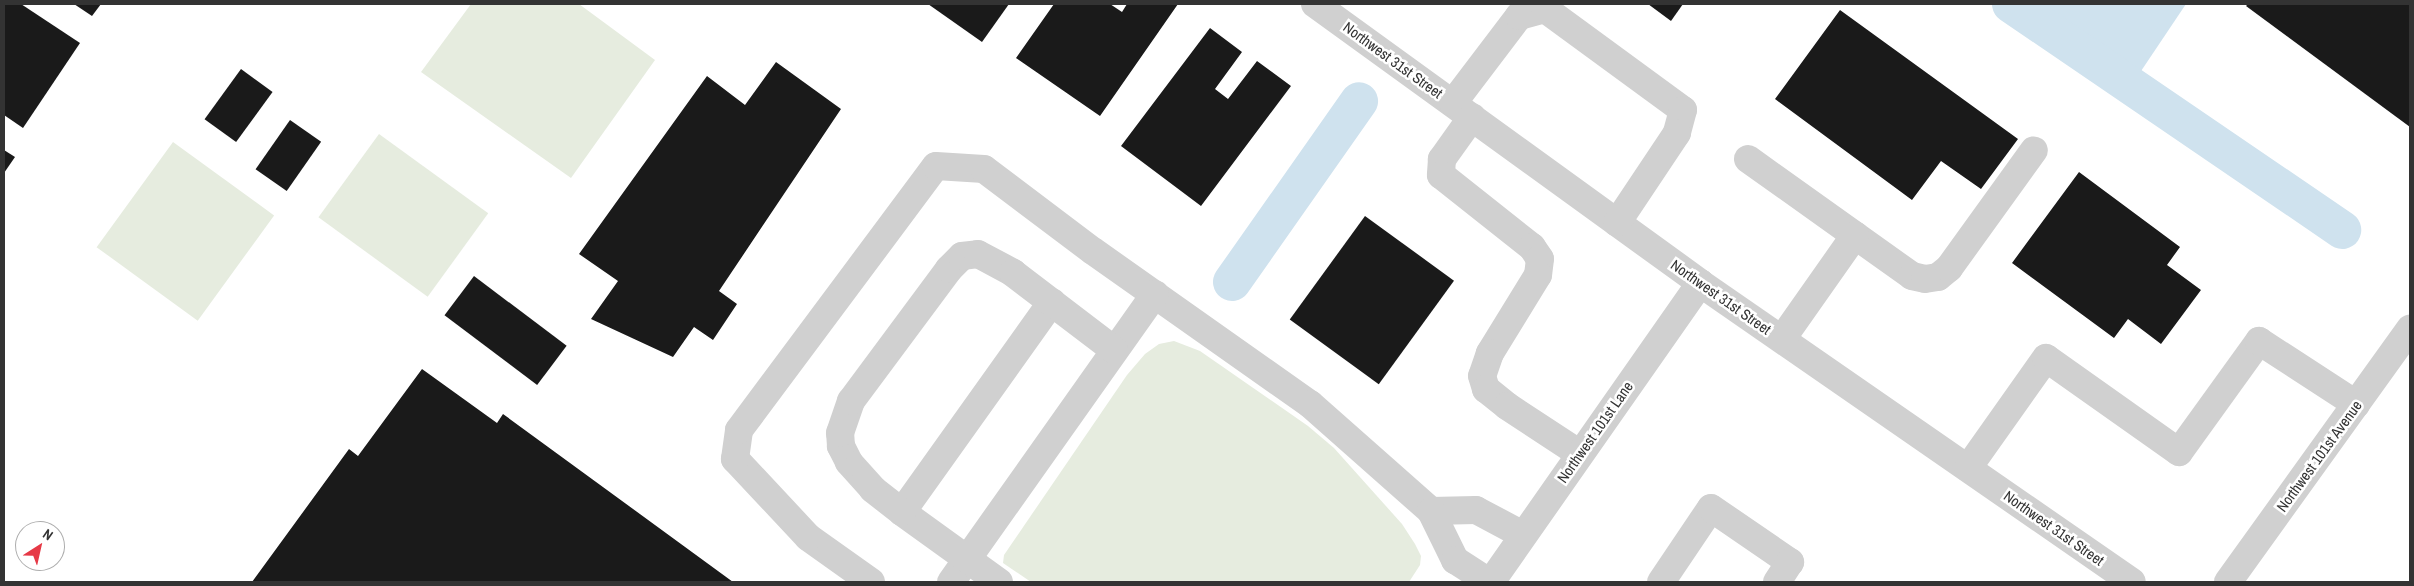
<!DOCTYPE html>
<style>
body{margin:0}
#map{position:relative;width:2414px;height:586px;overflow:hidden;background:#fff;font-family:"Archivo Narrow",sans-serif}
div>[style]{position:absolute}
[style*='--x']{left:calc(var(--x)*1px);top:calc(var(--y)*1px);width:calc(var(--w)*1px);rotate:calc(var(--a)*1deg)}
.green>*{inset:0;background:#e6ecdf;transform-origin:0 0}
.water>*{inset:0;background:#cfe2ee}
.canal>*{height:38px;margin:-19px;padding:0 19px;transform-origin:19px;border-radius:19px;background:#cfe2ee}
.building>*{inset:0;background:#1a1a1a;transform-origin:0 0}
.minor>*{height:28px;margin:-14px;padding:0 14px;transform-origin:14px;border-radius:14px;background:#d0d0d0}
span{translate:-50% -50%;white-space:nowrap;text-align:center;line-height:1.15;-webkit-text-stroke:5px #fff;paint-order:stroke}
.street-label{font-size:15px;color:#333}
.frame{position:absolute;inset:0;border:5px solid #333;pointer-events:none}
.north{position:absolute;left:15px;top:521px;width:50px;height:50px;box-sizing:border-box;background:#fff;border:1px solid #adadad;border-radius:50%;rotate:35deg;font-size:14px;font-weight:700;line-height:20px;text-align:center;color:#333}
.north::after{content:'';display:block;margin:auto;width:18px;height:22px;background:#e63946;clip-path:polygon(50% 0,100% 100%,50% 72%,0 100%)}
</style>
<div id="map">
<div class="green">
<div style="clip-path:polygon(471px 4px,579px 4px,655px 60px,571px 178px,421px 72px)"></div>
<div style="left:379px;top:134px;width:135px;height:103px;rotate:36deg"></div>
<div style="left:173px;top:142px;width:125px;height:130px;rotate:36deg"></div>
<div style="clip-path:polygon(1174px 341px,1200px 351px,1308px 426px,1334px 448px,1402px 524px,1415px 544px,1421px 556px,1420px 565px,1409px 582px,1031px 582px,1003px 563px,1004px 555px,1127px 375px,1145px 354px,1159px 344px)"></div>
</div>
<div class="water">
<div style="clip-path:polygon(2011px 4px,2186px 4px,2131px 86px)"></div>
</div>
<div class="canal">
<div style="--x:2011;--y:4;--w:401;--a:34.3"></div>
<div style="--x:1232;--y:282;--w:221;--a:-54.9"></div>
</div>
<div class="building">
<div style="clip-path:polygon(4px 4px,21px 4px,80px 43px,23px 128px,4px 115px)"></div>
<div style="clip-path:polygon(74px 4px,101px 4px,92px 16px)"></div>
<div style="clip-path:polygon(928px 4px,1009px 4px,982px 42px)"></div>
<div style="clip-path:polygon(1054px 4px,1110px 4px,1122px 12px,1127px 4px,1178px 4px,1100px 116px,1016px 58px)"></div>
<div style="clip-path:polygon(1648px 4px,1683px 4px,1671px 21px)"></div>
<div style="clip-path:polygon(2248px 4px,2410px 4px,2410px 127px,2246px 6px)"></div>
<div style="clip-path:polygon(1840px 10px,2018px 139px,1981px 189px,1941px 161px,1912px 200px,1775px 99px)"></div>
<div style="clip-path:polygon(1210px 28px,1242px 52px,1215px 89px,1228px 99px,1257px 61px,1291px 86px,1201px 206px,1121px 146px)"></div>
<div style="clip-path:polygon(776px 62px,841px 109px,719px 291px,737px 304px,713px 340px,694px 327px,673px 357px,591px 319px,618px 281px,579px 254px,707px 76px,745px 105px)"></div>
<div style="left:241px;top:69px;width:39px;height:62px;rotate:36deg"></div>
<div style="left:290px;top:120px;width:38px;height:60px;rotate:35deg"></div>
<div style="clip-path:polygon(4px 150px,15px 157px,4px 173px)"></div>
<div style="clip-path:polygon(2079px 172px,2180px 247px,2167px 265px,2201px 290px,2161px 344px,2128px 319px,2114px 338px,2012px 263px)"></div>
<div style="left:1365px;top:216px;width:110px;height:128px;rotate:36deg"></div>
<div style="left:474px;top:276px;width:116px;height:49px;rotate:37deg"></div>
<div style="clip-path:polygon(422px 369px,497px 423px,503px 414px,733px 582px,252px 582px,349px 449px,358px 456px)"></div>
</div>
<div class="minor">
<div style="--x:1315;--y:4;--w:475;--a:35.9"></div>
<div style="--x:1700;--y:283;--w:525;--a:34.69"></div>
<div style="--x:1453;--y:103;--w:109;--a:-52.8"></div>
<div style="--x:1519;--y:16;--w:27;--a:-15"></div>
<div style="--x:1545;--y:9;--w:171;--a:36.2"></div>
<div style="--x:1683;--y:110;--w:24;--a:105"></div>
<div style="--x:1677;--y:133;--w:108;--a:123.7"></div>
<div style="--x:1472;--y:117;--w:52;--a:125.5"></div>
<div style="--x:1442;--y:159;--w:16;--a:94"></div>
<div style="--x:1441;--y:175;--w:116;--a:38.4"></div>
<div style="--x:1532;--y:247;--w:14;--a:56"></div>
<div style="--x:1540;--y:259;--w:16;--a:97"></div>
<div style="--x:1538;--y:275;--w:92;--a:121.6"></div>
<div style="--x:1490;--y:353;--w:24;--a:109"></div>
<div style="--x:1482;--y:376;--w:14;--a:73"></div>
<div style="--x:1486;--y:389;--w:27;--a:39"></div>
<div style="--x:1507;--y:406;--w:87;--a:33.3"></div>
<div style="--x:1748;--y:159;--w:201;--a:35.5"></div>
<div style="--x:1912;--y:276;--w:13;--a:13"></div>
<div style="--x:1925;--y:279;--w:13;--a:-9"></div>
<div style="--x:1938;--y:277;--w:14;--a:-39"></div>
<div style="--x:1949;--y:268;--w:145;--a:-54.2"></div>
<div style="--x:1782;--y:339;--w:127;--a:-54.9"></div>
<div style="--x:1968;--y:468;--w:135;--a:-54.7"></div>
<div style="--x:2046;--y:358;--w:163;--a:35.3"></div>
<div style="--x:2179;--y:452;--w:137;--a:-54.2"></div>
<div style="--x:2259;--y:341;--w:116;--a:33"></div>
<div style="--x:1431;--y:511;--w:45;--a:-1.3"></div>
<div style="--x:1476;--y:510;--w:53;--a:28"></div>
<div style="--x:902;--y:512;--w:258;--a:-54.5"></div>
<div style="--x:871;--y:582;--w:77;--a:-144.5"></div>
<div style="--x:808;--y:537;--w:107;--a:-133.1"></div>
<div style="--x:735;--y:459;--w:29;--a:-82"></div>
<div style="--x:739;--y:430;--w:329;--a:-53.3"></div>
<div style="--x:936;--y:166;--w:48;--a:3.6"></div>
<div style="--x:984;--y:169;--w:136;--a:37"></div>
<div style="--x:1093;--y:251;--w:266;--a:35.2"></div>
<div style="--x:1310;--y:404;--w:162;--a:41.5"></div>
<div style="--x:1431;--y:511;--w:55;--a:63.9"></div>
<div style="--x:1455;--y:560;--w:40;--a:32.9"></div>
<div style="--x:951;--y:582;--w:353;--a:-54.7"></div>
<div style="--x:999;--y:582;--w:120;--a:-144.2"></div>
<div style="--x:902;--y:512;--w:37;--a:-142"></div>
<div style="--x:873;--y:489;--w:36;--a:-132"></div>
<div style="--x:849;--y:462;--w:18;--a:-117"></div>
<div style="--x:841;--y:446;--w:13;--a:-94"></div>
<div style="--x:840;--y:433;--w:34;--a:-71"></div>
<div style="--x:851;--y:401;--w:164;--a:-53.4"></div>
<div style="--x:949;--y:269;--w:18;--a:-45"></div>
<div style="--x:962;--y:256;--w:16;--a:-7"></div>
<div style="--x:978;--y:254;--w:40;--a:28"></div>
<div style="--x:1013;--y:273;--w:127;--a:37.3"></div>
<div style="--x:1491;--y:582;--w:365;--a:-55"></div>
<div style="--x:1661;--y:582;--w:89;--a:-56"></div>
<div style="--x:1711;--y:508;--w:96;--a:34.4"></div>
<div style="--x:1790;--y:562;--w:24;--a:123"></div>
<div style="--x:2228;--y:582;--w:312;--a:-54.3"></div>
</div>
<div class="street-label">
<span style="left:1393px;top:60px;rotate:36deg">Northwest 31st Street</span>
<span style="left:1721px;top:297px;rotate:35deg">Northwest 31st Street</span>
<span style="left:1595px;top:432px;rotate:-55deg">Northwest 101st Lane</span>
<span style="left:2319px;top:456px;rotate:-54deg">Northwest 101st Avenue</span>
<span style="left:2054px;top:528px;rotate:35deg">Northwest 31st Street</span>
</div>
<div class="frame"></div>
<div class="north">N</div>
</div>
